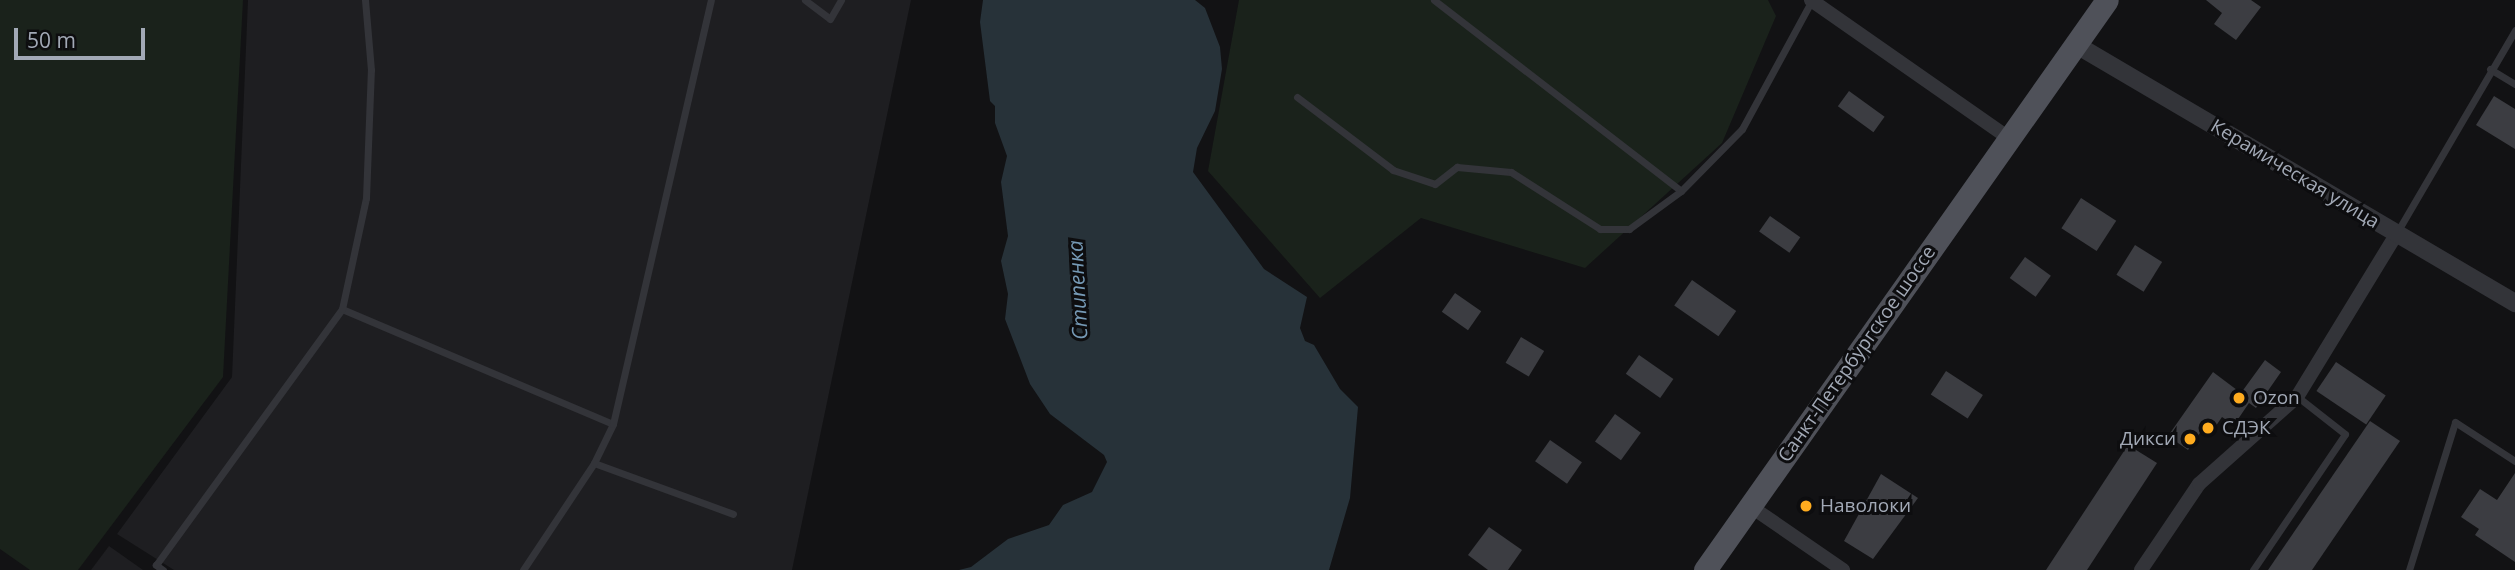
<!DOCTYPE html>
<meta charset="utf-8">
<style>
body{margin:0}
#map{position:relative;width:2515px;height:570px;overflow:hidden;background:#121214;font-family:"Open Sans",sans-serif}
div>[style]{position:absolute}
[style*='--x']{left:calc(var(--x)*1px);top:calc(var(--y)*1px);width:calc(var(--w)*1px);rotate:calc(var(--a)*1deg)}
.built>*{inset:0;background:#1e1e21}
.green>*{inset:0;background:#1a221b}
.water>*{inset:0;background:#273239}
.building>*{inset:0;background:#3c3d42;transform-origin:0 0}
.service>*{height:7px;margin:-3.5px;padding:0 3.5px;transform-origin:3.5px;border-radius:3.5px;background:#333439}
.minor>*{height:14px;margin:-7px;padding:0 7px;transform-origin:7px;border-radius:7px;background:#333439}
.tertiary>*{height:18px;margin:-9px;padding:0 9px;transform-origin:9px;border-radius:9px;background:#333439}
.primary>*{height:23px;margin:-11.5px;padding:0 11.5px;transform-origin:11.5px;border-radius:11.5px;background:#4f5159}
.dots>*{width:19px;height:19px;translate:-50% -50%;box-sizing:border-box;border:4px solid #0d0d0f;border-radius:50%}
span{translate:-50% -50%;white-space:nowrap;text-align:center;line-height:1.15;-webkit-text-stroke:6px #0d0d0f;paint-order:stroke}
.street-label{font-size:19px;color:#a2a9b6}
.poi-label{font-size:19px;color:#a2a9b6}
.left{translate:0 -50%;text-align:left}
.right{translate:-100% -50%;text-align:right}
.water-label{font-size:21px;color:#7599b5;font-style:italic}
.scale{position:absolute;left:14px;top:28px;width:131px;height:32px;box-sizing:border-box;border:4px solid #a2a9b6;border-top:0;padding-left:9px;font-size:21px;line-height:24px;white-space:nowrap;color:#a2a9b6;-webkit-text-stroke:5px #0d0d0f;paint-order:stroke}
</style>
<div id="map">
<div class="built">
<div style="clip-path:polygon(248px 0,911px 0,792px 570px,174px 570px,117px 534px,232px 377px)"></div>
<div style="clip-path:polygon(109px 546px,143px 570px,91px 570px)"></div>
</div>
<div class="green">
<div style="clip-path:polygon(0 0,243px 0,223px 377px,78px 570px,30px 570px,0 549px)"></div>
<div style="clip-path:polygon(1239px 0,1768px 0,1776px 16px,1722px 143px,1585px 268px,1421px 218px,1320px 298px,1208px 171px)"></div>
</div>
<div class="water">
<div style="clip-path:polygon(983px 0,1195px 0,1205px 8px,1220px 47px,1222px 69px,1215px 111px,1197px 148px,1193px 172px,1264px 269px,1307px 297px,1300px 328px,1305px 341px,1314px 345px,1340px 389px,1358px 407px,1350px 498px,1329px 570px,959px 570px,971px 567px,1008px 539px,1049px 525px,1063px 505px,1092px 492px,1107px 462px,1104px 455px,1050px 414px,1030px 384px,1005px 319px,1008px 294px,1001px 261px,1008px 236px,1001px 182px,1007px 156px,995px 123px,995px 106px,990px 101px,980px 22px)"></div>
</div>
<div class="building">
<div style="clip-path:polygon(2206px 0,2251px 0,2261px 7px,2236px 40px,2214px 24px,2222px 13px)"></div>
<div style="left:1849px;top:91px;width:44px;height:19px;rotate:36deg"></div>
<div style="clip-path:polygon(2494px 96px,2515px 109px,2515px 149px,2476px 125px)"></div>
<div style="left:2081px;top:198px;width:42px;height:36px;rotate:33deg"></div>
<div style="left:1770px;top:216px;width:37px;height:19px;rotate:35deg"></div>
<div style="left:2135px;top:245px;width:32px;height:35px;rotate:32deg"></div>
<div style="left:2025px;top:257px;width:32px;height:26px;rotate:36deg"></div>
<div style="left:1692px;top:280px;width:54px;height:31px;rotate:35deg"></div>
<div style="left:1455px;top:293px;width:32px;height:23px;rotate:35deg"></div>
<div style="left:1521px;top:337px;width:27px;height:30px;rotate:31deg"></div>
<div style="left:1639px;top:355px;width:42px;height:23px;rotate:35deg"></div>
<div style="clip-path:polygon(2265px 360px,2281px 372px,2256px 408px,2249px 403px,2234px 425px,2222px 417px,2209px 436px,2202px 430px,2188px 450px,2168px 436px,2213px 372px,2241px 393px)"></div>
<div style="left:2336px;top:362px;width:60px;height:35px;rotate:34deg"></div>
<div style="left:1946px;top:371px;width:44px;height:28px;rotate:33deg"></div>
<div style="left:1615px;top:414px;width:32px;height:34px;rotate:36deg"></div>
<div style="clip-path:polygon(2370px 421px,2400px 441px,2312px 570px,2268px 570px)"></div>
<div style="left:1550px;top:440px;width:39px;height:26px;rotate:35deg"></div>
<div style="clip-path:polygon(2128px 445px,2157px 463px,2087px 570px,2046px 570px)"></div>
<div style="clip-path:polygon(2515px 473px,2515px 562px,2475px 535px,2479px 529px,2461px 517px,2480px 489px,2497px 500px)"></div>
<div style="clip-path:polygon(1881px 474px,1918px 498px,1873px 559px,1844px 541px)"></div>
<div style="clip-path:polygon(1489px 527px,1522px 550px,1508px 570px,1488px 570px,1468px 555px)"></div>
</div>
<div class="service">
<div style="--x:805;--y:0;--w:31;--a:37"></div>
<div style="--x:830;--y:19;--w:22;--a:-60"></div>
<div style="--x:1434;--y:0;--w:312;--a:37.7"></div>
<div style="--x:2490;--y:69;--w:29;--a:31"></div>
<div style="--x:1297;--y:97;--w:121;--a:37.2"></div>
<div style="--x:1393;--y:170;--w:44;--a:18.4"></div>
<div style="--x:1435;--y:184;--w:28;--a:-38"></div>
<div style="--x:1457;--y:167;--w:54;--a:5.3"></div>
<div style="--x:1511;--y:172;--w:106;--a:32.6"></div>
<div style="--x:1600;--y:229;--w:29;--a:0"></div>
<div style="--x:1629;--y:229;--w:64;--a:-36.2"></div>
<div style="--x:1681;--y:191;--w:87;--a:-45.5"></div>
<div style="--x:1742;--y:129;--w:147;--a:-61.5"></div>
<div style="--x:2396;--y:234;--w:236;--a:-59.7"></div>
<div style="--x:342;--y:309;--w:294;--a:23"></div>
<div style="--x:594;--y:463;--w:148;--a:20.1"></div>
<div style="--x:163;--y:570;--w:9;--a:-144"></div>
<div style="--x:156;--y:565;--w:316;--a:-54"></div>
<div style="--x:342;--y:309;--w:114;--a:-77.8"></div>
<div style="--x:366;--y:198;--w:128;--a:-87.8"></div>
<div style="--x:371;--y:70;--w:70;--a:-94.9"></div>
<div style="--x:523;--y:570;--w:128;--a:-56.4"></div>
<div style="--x:594;--y:463;--w:43;--a:-64"></div>
<div style="--x:613;--y:424;--w:435;--a:-77"></div>
<div style="--x:2253;--y:570;--w:164;--a:-55.9"></div>
<div style="--x:2345;--y:434;--w:60;--a:-141.8"></div>
<div style="--x:2409;--y:570;--w:155;--a:-72.7"></div>
<div style="--x:2455;--y:422;--w:72;--a:33"></div>
</div>
<div class="minor">
<div style="--x:1811;--y:0;--w:241;--a:34.9"></div>
<div style="--x:1750;--y:506;--w:113;--a:34.5"></div>
<div style="--x:2141;--y:570;--w:104;--a:-56"></div>
<div style="--x:2199;--y:484;--w:131;--a:-41.6"></div>
<div style="--x:2297;--y:397;--w:190;--a:-58.6"></div>
</div>
<div class="tertiary">
<div style="--x:2075;--y:44;--w:511;--a:30.48"></div>
</div>
<div class="primary">
<div style="--x:1705;--y:570;--w:697;--a:-54.81"></div>
</div>
<div class="dots">
<div style="left:2239px;top:398px;background:#ffac1f"></div>
<div style="left:2208px;top:428px;background:#ffac1f"></div>
<div style="left:2190px;top:439px;background:#ffac1f"></div>
<div style="left:1806px;top:506px;background:#ffac1f"></div>
</div>
<div class="street-label">
<span style="left:2295px;top:174px;rotate:31deg">Керамическая улица</span>
<span style="left:1857px;top:354px;rotate:-55deg">Санкт-Петербургское шоссе</span>
</div>
<div class="poi-label">
<span class="left" style="left:2253px;top:398px">Ozon</span>
<span class="left" style="left:2222px;top:428px">СДЭК</span>
<span class="right" style="left:2176px;top:439px">Дикси</span>
<span class="left" style="left:1820px;top:506px">Наволоки</span>
</div>
<div class="water-label">
<span style="left:1077px;top:290px;rotate:-93deg">Стипенка</span>
</div>
<div class="scale">50 m</div>
</div>
